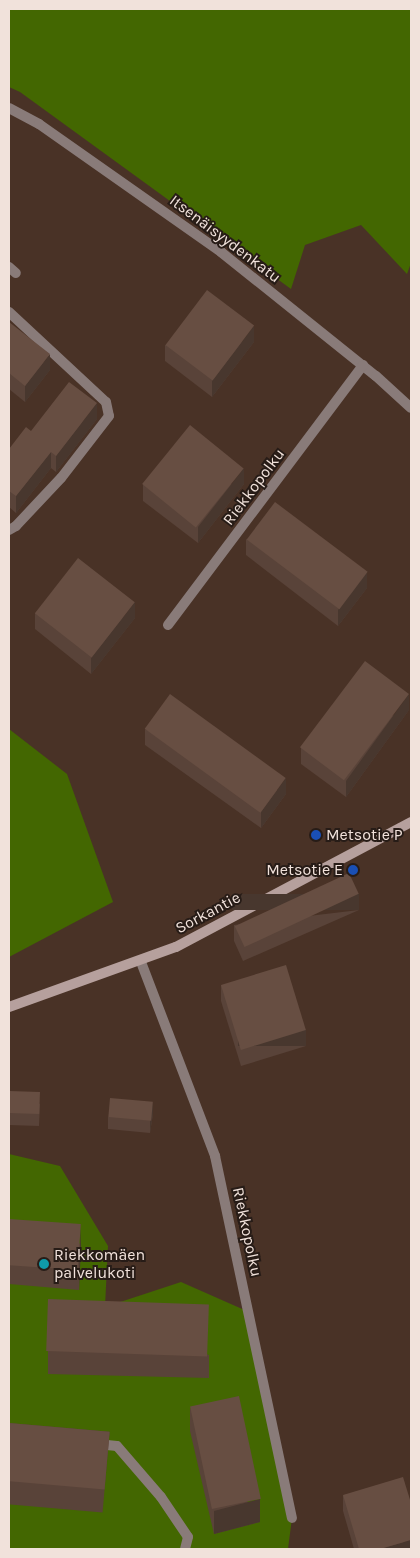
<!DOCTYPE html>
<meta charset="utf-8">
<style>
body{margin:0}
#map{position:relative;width:420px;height:1558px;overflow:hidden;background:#493226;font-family:Karla,sans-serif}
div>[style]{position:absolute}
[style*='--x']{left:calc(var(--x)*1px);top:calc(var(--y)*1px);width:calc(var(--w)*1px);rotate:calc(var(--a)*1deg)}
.green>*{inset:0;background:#436701}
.lane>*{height:10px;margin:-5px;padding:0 5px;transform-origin:5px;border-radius:5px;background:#897b79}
.street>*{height:10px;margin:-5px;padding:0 5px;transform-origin:5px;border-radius:5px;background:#897b79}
.secondary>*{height:10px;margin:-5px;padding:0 5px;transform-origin:5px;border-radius:5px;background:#b6a09d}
.wall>*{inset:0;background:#594339;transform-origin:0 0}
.shaded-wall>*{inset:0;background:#48372e;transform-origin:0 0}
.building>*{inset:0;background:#674e42;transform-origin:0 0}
.dots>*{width:14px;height:14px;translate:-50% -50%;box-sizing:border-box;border:2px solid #271c17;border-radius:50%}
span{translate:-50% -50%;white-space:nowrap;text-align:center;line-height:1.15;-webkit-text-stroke:4px #271c17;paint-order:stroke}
.street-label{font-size:16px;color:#f1e2db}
.poi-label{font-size:16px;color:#f1e2db}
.left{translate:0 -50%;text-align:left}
.right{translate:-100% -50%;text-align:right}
.frame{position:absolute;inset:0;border:10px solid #f1e2db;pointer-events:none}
</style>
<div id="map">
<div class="green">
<div style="clip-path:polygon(9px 9px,411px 9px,411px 263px,407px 274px,361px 225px,305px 245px,291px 289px,20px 92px,9px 87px)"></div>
<div style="clip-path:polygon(9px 729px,67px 774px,113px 902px,9px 957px)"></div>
<div style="clip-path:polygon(9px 1154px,60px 1166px,108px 1246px,105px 1307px,181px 1282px,249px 1312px,292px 1518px,288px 1549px,9px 1549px)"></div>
</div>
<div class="lane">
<div style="--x:9;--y:267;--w:9;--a:41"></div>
<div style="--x:9;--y:312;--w:132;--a:42.9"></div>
<div style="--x:106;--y:402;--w:14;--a:78"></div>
<div style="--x:109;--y:416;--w:78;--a:127.7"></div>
<div style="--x:61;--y:478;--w:66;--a:133.2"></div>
<div style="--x:16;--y:526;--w:8;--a:150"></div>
<div style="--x:97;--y:1444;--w:20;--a:6"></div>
<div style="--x:117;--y:1446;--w:67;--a:49.2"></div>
<div style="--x:161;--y:1497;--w:48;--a:56"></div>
<div style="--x:188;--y:1537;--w:12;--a:104"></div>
</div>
<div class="street">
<div style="--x:9;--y:108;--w:34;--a:28"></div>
<div style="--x:39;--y:124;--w:223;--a:35.1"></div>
<div style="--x:221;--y:252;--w:198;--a:38.7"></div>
<div style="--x:376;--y:376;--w:47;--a:42.4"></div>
<div style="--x:168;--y:625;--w:325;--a:-53.1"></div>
<div style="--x:141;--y:962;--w:208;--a:69.1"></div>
<div style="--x:215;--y:1156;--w:370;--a:78"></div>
</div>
<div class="secondary">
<div style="--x:9;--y:1007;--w:177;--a:-19.8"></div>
<div style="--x:176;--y:947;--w:266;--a:-28"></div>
</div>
<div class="wall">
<div style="clip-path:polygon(9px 322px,50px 370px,25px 402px,9px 389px)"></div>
<div style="clip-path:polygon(254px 342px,212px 397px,165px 361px,165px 345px)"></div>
<div style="clip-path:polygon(97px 419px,56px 472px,51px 468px,16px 513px,9px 507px,9px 449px,31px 431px)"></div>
<div style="clip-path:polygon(244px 484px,198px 543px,143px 501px,143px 485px)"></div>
<div style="clip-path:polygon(246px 539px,367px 588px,338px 626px,246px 555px)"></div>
<div style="clip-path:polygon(35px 613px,135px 618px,91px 674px,35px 629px)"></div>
<div style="clip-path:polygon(409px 710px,346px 797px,301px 764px,301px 748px)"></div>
<div style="clip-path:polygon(145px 729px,286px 794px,261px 828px,145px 745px)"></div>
<div style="clip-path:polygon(359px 910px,243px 961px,234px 941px,234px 925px)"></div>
<div style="clip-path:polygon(221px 985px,306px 1046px,241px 1066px,221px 1001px)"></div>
<div style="clip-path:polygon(9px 1091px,40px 1104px,39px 1126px,9px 1125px)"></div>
<div style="clip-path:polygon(153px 1114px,150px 1133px,108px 1129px,108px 1117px)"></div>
<div style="clip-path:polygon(9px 1219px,81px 1244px,79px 1290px,9px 1284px)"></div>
<div style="clip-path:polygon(48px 1299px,209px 1355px,209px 1378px,48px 1374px)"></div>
<div style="clip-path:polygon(190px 1408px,260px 1522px,214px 1534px,190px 1431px)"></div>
<div style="left:9px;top:1423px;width:101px;height:81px;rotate:5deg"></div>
<div style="clip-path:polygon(343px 1495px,411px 1549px,354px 1549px,343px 1511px)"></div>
</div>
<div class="shaded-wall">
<div style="clip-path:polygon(254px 326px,254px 342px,212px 397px,212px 381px)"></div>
<div style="clip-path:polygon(50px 354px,50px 370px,25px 402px,25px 386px)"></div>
<div style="clip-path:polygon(97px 403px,97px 419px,56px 472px,56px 456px)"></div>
<div style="clip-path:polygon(51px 452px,51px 468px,16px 513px,16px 496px)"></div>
<div style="clip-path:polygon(244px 468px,244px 484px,198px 543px,198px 527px)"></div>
<div style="clip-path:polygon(367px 572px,367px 588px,338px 626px,338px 610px)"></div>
<div style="clip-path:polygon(135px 602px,135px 618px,91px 674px,91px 658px)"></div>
<div style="clip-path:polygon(409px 694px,409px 710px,346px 797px,346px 781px)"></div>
<div style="clip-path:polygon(286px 778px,286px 794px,261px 828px,261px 812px)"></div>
<div style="left:359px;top:894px;width:16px;height:127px;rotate:90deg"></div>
<div style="left:306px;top:1030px;width:16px;height:68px;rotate:90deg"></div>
<div style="clip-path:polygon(153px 1102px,153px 1114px,150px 1133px,150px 1122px)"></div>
<div style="clip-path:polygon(81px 1224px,81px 1244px,79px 1290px,79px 1271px)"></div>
<div style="clip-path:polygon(260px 1499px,260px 1522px,214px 1534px,214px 1511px)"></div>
<div style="clip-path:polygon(411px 1540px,411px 1549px,380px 1549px)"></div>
</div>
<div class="building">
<div style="left:207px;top:290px;width:59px;height:69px;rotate:37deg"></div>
<div style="clip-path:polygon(9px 322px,50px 354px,25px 386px,9px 373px)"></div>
<div style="clip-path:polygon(69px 382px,97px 403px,56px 456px,51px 452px,16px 496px,9px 491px,9px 449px,26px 427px,31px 431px)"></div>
<div style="left:190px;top:425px;width:69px;height:76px;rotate:39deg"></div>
<div style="left:275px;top:502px;width:116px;height:47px;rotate:37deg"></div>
<div style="left:78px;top:558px;width:72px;height:70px;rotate:38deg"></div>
<div style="left:365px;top:661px;width:55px;height:108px;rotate:37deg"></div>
<div style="left:170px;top:694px;width:143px;height:43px;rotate:36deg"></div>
<div style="left:349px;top:873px;width:23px;height:126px;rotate:65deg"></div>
<div style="left:286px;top:965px;width:68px;height:68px;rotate:73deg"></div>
<div style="left:9px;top:1091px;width:31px;height:22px;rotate:2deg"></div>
<div style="left:110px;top:1098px;width:43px;height:19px;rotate:5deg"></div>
<div style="left:9px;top:1219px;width:72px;height:46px;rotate:4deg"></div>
<div style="left:48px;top:1299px;width:161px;height:52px;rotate:2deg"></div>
<div style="left:239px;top:1396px;width:105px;height:50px;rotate:78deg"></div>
<div style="left:9px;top:1423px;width:101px;height:58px;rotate:5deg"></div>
<div style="clip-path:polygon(403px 1477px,411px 1503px,411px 1540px,380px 1549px,359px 1549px,343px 1495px)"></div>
</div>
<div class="dots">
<div style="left:316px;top:835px;background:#1a4fb4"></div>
<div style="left:353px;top:870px;background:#1a4fb4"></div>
<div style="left:44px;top:1264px;background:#0f9aa8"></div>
</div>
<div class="street-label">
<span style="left:225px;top:239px;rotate:37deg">Itsenäisyydenkatu</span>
<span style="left:254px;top:487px;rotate:-53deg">Riekkopolku</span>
<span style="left:208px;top:913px;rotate:-28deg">Sorkantie</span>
<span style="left:247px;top:1232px;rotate:78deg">Riekkopolku</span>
</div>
<div class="poi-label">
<span class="left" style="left:326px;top:835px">Metsotie P</span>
<span class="right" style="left:343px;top:870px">Metsotie E</span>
<span class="left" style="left:54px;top:1264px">Riekkomäen<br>palvelukoti</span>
</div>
<div class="frame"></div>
</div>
